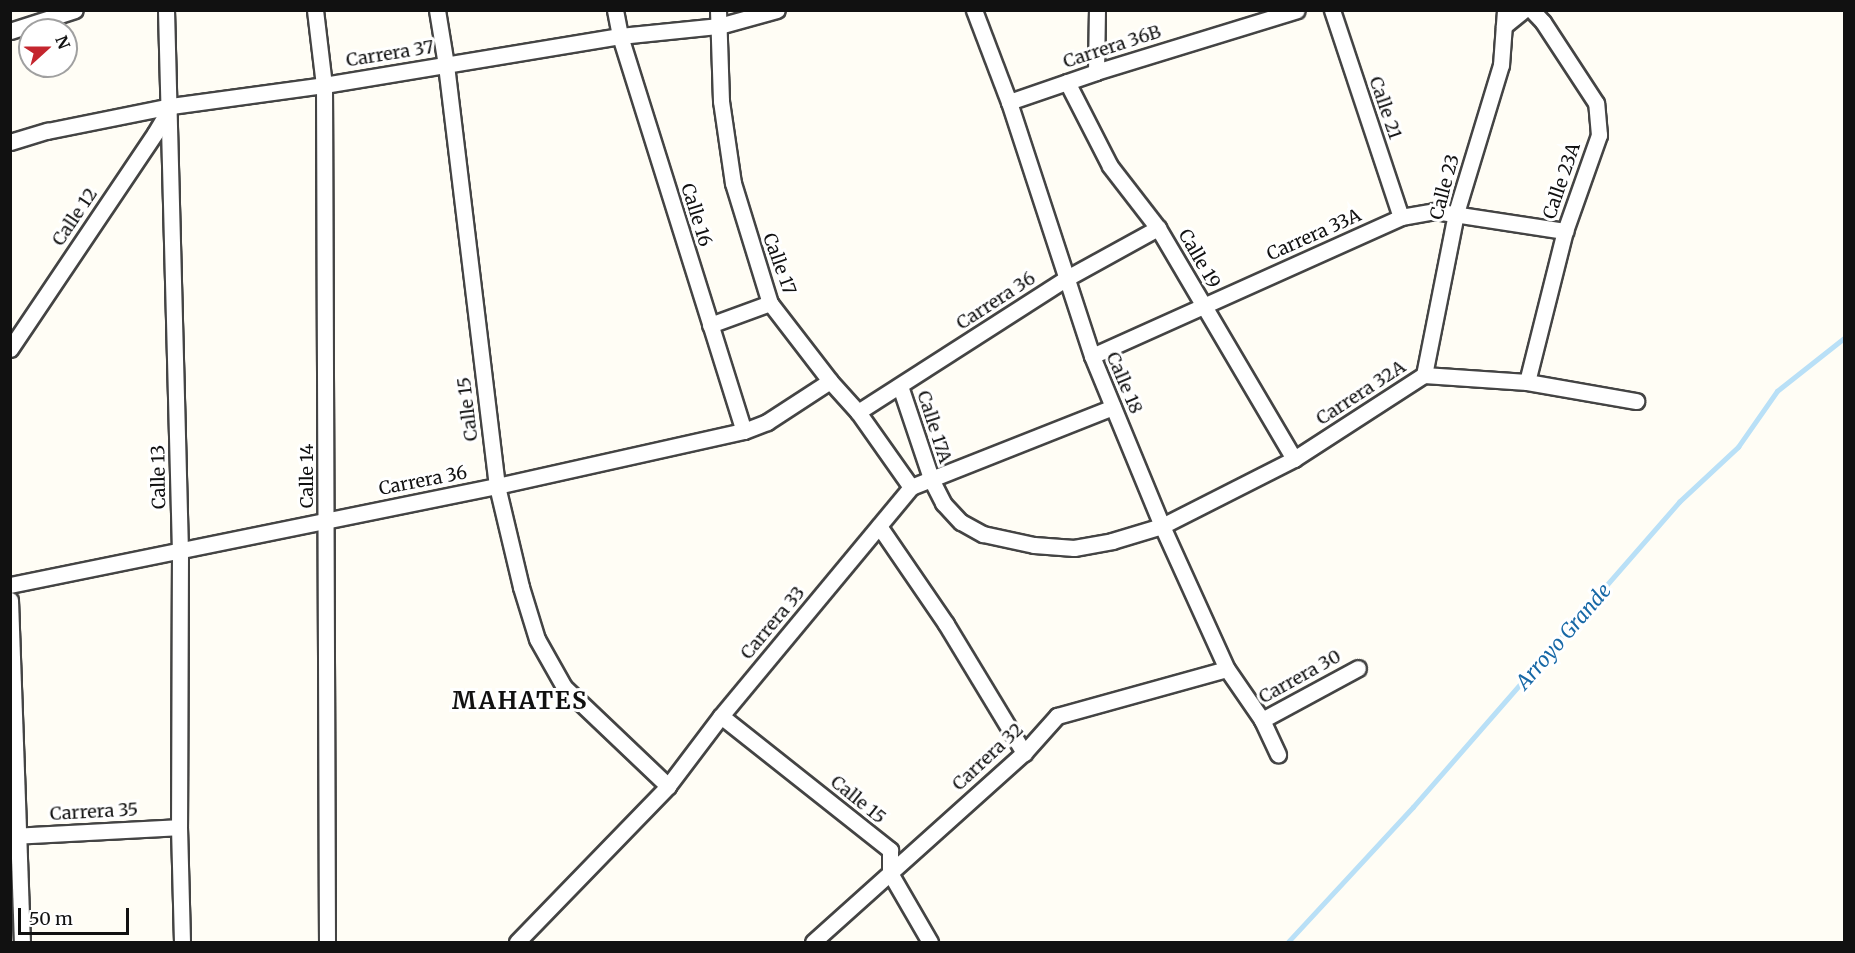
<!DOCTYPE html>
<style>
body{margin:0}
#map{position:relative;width:1855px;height:953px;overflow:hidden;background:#fffdf5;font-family:Merriweather,serif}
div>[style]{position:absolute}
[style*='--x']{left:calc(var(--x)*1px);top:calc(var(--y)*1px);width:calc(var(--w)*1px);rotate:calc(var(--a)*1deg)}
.stream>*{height:4.5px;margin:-2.25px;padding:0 2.25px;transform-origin:2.25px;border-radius:2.25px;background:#b9e0f7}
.roads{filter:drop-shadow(2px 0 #444) drop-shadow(-2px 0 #444) drop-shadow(0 2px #444) drop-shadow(0 -2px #444)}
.minor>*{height:15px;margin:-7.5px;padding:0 7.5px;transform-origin:7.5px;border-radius:7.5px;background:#fff}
span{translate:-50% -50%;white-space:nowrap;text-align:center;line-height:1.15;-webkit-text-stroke:6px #fff;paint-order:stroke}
.street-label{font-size:18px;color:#111}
.water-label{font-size:20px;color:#1768a6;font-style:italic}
.district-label{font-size:24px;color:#111;font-weight:700;letter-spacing:1.5px}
.frame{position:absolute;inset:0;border:12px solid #111;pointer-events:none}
.north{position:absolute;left:18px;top:18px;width:60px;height:60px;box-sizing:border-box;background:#fff;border:2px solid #a0a0a0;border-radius:50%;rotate:69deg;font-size:16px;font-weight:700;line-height:24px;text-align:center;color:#111}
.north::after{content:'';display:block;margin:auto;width:21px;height:27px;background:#c4262e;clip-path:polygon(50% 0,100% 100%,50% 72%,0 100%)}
.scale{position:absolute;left:18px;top:908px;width:111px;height:27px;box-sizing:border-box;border:3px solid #111;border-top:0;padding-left:8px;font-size:18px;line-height:21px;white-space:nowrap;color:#111;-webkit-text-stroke:4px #fff;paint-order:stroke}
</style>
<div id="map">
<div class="stream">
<div style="--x:1288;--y:942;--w:184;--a:-47.2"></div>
<div style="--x:1413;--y:807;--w:405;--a:-48.9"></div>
<div style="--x:1679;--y:502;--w:81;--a:-43"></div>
<div style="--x:1738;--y:447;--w:68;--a:-55.1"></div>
<div style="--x:1777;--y:391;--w:85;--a:-38.3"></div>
</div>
<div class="roads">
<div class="minor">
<div style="--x:166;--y:10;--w:541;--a:88.52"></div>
<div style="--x:180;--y:551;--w:276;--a:90.2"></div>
<div style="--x:179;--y:827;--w:115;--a:88.5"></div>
<div style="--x:315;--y:10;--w:76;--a:83.2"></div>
<div style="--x:324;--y:85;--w:857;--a:89.8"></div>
<div style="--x:437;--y:10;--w:56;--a:80.7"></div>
<div style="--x:446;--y:65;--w:424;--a:83.1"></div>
<div style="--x:497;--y:486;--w:104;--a:76.6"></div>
<div style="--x:521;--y:587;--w:54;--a:72.9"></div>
<div style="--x:537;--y:639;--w:55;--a:60.6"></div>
<div style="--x:564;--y:687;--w:144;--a:43.6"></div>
<div style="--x:615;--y:10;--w:26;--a:79"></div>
<div style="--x:620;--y:36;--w:414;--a:72.6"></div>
<div style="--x:718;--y:10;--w:91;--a:88.1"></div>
<div style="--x:721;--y:101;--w:83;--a:81.7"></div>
<div style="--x:733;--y:183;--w:126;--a:72.9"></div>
<div style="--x:770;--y:303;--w:98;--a:52.4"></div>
<div style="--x:830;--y:381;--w:42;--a:47.9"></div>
<div style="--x:858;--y:412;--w:92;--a:54.8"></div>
<div style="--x:974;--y:10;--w:98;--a:69.2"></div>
<div style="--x:1009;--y:102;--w:267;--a:71.9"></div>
<div style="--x:1092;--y:356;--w:184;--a:67.6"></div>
<div style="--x:1162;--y:526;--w:157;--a:65.6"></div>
<div style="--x:1227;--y:669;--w:62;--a:55.5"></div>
<div style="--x:1262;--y:720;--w:38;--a:65"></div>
<div style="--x:1332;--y:10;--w:218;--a:71.6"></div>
<div style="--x:1504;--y:26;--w:26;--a:-39"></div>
<div style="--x:10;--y:31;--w:68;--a:-17.9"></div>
<div style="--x:1096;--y:72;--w:62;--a:-89.1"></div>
<div style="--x:1067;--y:82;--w:94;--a:62.9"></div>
<div style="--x:1110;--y:166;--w:78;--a:52.3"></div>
<div style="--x:1158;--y:228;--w:268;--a:59.5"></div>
<div style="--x:1009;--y:102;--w:92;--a:-19"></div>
<div style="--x:1096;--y:72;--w:210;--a:-17.1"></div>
<div style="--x:10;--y:142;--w:39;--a:-17"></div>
<div style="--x:47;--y:131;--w:126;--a:-11.4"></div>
<div style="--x:171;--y:106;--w:154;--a:-7.8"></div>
<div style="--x:324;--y:85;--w:300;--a:-9.4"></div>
<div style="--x:620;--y:36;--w:100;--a:-5.8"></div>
<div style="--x:719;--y:26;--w:60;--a:-15.4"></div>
<div style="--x:710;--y:325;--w:64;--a:-20.1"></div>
<div style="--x:10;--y:349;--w:260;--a:-56.1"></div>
<div style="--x:155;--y:133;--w:31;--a:-59"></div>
<div style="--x:1092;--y:356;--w:339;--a:-24.2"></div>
<div style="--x:1401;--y:217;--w:34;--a:-10"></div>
<div style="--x:1434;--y:211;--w:133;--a:8.7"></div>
<div style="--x:1424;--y:375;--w:165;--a:-78.8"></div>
<div style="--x:1456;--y:213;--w:155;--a:-73.1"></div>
<div style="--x:1501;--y:65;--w:55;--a:-85.8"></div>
<div style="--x:1527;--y:382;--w:156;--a:-75.9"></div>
<div style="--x:1565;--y:231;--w:102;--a:-70.5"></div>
<div style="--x:1599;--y:135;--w:32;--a:-95"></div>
<div style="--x:1596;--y:103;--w:97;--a:-123.2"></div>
<div style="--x:1543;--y:22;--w:16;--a:-133"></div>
<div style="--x:900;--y:386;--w:100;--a:71.4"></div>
<div style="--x:932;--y:481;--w:25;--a:63"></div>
<div style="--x:943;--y:503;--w:26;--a:47"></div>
<div style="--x:961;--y:522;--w:25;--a:29"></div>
<div style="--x:983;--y:534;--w:52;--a:12.2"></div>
<div style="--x:1034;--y:545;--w:40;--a:4.3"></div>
<div style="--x:1074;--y:548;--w:39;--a:-10"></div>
<div style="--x:1112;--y:541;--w:52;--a:-16.7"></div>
<div style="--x:1162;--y:526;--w:148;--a:-26.9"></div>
<div style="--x:1294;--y:459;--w:155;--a:-32.9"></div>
<div style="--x:1424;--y:375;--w:103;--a:3.9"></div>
<div style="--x:1527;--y:382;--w:111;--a:9.9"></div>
<div style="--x:858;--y:412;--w:248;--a:-32.7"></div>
<div style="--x:1067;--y:278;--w:104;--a:-28.8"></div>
<div style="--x:879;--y:526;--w:119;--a:55.6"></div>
<div style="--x:946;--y:624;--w:151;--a:58.8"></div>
<div style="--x:10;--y:585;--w:497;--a:-11.5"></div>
<div style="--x:497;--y:486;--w:253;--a:-12.6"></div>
<div style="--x:744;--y:431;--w:25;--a:-21"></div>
<div style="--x:767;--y:422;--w:75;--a:-33.1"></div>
<div style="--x:10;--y:600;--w:342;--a:88"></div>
<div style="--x:721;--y:716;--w:216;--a:38.4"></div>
<div style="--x:890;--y:850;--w:23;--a:90"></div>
<div style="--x:890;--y:873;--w:80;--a:59.9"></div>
<div style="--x:1262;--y:720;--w:109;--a:-28.4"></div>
<div style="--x:10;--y:836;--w:169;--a:-3"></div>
<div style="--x:517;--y:942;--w:217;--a:-45.9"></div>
<div style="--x:668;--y:786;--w:88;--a:-52.9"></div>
<div style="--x:721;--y:716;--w:298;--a:-50.3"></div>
<div style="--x:911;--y:487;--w:217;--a:-21.6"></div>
<div style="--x:813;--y:942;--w:283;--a:-41.9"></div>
<div style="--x:1024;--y:753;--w:50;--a:-48.3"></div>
<div style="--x:1057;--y:716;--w:176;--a:-15.5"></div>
</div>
</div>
<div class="street-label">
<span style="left:1112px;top:47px;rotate:-18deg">Carrera 36B</span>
<span style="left:390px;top:54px;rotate:-9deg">Carrera 37</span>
<span style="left:1385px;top:108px;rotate:71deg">Calle 21</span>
<span style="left:1562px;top:181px;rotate:-71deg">Calle 23A</span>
<span style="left:1445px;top:187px;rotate:-75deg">Calle 23</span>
<span style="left:696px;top:215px;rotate:73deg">Calle 16</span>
<span style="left:75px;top:217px;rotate:-56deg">Calle 12</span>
<span style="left:1314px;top:235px;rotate:-24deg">Carrera 33A</span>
<span style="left:1199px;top:259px;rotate:60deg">Calle 19</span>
<span style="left:779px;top:264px;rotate:70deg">Calle 17</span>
<span style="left:996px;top:301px;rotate:-33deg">Carrera 36</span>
<span style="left:1124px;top:383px;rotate:67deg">Calle 18</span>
<span style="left:1361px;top:393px;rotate:-33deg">Carrera 32A</span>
<span style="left:468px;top:409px;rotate:-97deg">Calle 15</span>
<span style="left:934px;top:427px;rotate:72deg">Calle 17A</span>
<span style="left:307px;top:476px;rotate:-90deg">Calle 14</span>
<span style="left:159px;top:477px;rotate:-91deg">Calle 13</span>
<span style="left:423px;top:481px;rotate:-11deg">Carrera 36</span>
<span style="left:773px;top:623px;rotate:-50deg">Carrera 33</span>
<span style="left:1300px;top:677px;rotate:-29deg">Carrera 30</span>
<span style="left:988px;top:757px;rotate:-43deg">Carrera 32</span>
<span style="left:858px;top:800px;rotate:39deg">Calle 15</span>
<span style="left:94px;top:812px;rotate:-3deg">Carrera 35</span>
</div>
<div class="water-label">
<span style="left:1563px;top:636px;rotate:-49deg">Arroyo Grande</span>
</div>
<div class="district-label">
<span style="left:520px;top:701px">MAHATES</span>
</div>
<div class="frame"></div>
<div class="north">N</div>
<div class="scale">50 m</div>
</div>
